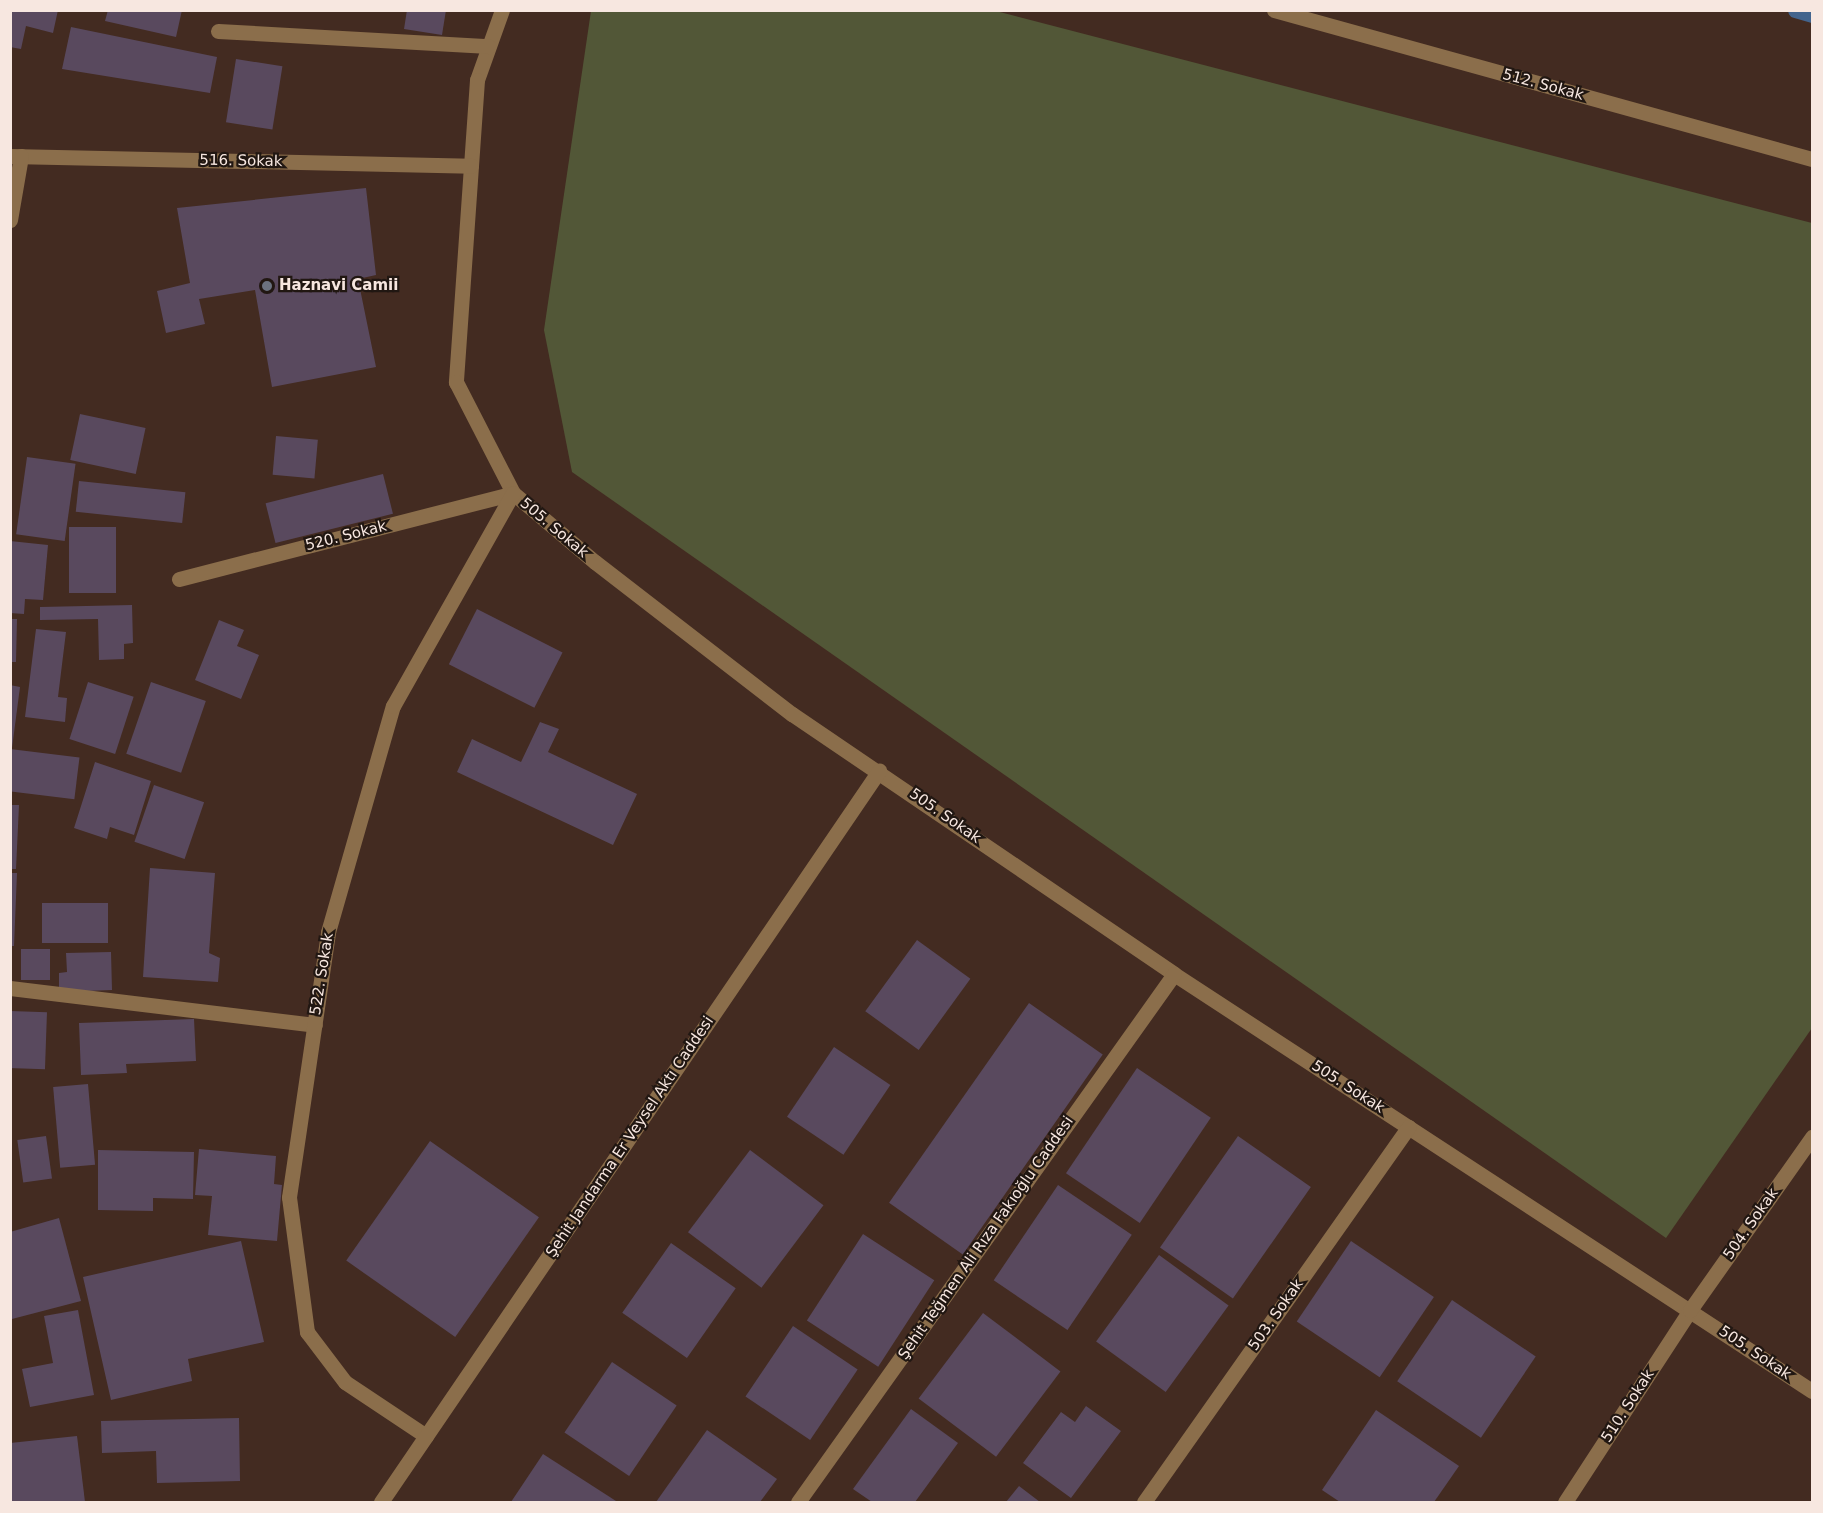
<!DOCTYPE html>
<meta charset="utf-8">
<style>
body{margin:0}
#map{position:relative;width:1823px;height:1513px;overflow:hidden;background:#432b21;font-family:"DejaVu Sans",sans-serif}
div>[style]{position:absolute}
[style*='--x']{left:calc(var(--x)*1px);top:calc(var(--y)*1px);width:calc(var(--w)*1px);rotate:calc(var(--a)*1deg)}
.green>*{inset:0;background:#525737}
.stream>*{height:15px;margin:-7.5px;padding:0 7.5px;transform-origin:7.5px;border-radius:7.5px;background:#43648d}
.building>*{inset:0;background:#59495e;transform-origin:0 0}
.minor>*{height:15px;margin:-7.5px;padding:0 7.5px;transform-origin:7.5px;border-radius:7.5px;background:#8b6e4b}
.dots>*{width:16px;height:16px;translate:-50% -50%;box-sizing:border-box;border:3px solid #211712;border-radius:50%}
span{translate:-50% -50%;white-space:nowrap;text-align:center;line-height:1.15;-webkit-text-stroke:4.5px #211712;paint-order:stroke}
.street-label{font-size:15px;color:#f7e7e0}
.poi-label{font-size:15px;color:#f7e7e0;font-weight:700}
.left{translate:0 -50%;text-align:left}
.frame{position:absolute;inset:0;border:12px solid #f7e7e0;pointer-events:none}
</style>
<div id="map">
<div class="green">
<div style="clip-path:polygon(591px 11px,996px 11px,1812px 223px,1812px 1028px,1666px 1238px,572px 472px,544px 330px)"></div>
</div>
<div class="stream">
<div style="--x:1795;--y:10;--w:18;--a:16"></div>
</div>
<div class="building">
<div style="clip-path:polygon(10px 10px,58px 10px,53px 33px,26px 26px,21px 49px,10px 47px)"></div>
<div style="clip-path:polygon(108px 10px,182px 10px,176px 37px,105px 21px)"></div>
<div style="clip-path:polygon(407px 10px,446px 10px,442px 35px,404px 29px)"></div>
<div style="clip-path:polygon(71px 27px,217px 57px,210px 93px,62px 69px)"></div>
<div style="left:236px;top:59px;width:47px;height:64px;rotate:9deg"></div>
<div style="clip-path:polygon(366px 188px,376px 275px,358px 279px,376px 367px,272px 387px,255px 290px,199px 299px,205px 324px,166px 333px,157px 291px,190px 283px,177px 208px)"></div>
<div style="left:80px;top:414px;width:67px;height:47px;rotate:12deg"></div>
<div style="left:276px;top:436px;width:42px;height:39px;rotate:5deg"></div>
<div style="left:27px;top:457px;width:49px;height:78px;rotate:8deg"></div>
<div style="left:383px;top:474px;width:41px;height:121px;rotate:76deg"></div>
<div style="left:79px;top:481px;width:107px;height:31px;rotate:6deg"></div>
<div style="left:69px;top:527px;width:47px;height:66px"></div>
<div style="clip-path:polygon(10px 541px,48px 545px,43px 600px,25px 599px,24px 614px,10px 613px)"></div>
<div style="clip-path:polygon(132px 605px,133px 643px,124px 644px,124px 659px,99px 660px,98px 619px,40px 620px,40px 607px)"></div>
<div style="left:477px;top:609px;width:96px;height:62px;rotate:27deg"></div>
<div style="clip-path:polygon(10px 619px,17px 619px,16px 662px,10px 662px)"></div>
<div style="clip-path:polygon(219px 620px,244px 630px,237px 646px,259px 655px,241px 699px,195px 680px)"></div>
<div style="clip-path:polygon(36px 629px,66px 632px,58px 697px,67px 698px,65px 722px,25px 717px)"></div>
<div style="left:88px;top:682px;width:48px;height:60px;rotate:18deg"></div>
<div style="left:151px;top:682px;width:58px;height:76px;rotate:19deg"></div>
<div style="clip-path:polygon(10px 685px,20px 687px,12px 748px,10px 748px)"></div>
<div style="clip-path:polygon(540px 722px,559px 729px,548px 752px,637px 794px,613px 845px,457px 772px,472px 739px,521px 762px)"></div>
<div style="left:10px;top:749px;width:70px;height:42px;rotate:7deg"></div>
<div style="clip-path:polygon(95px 762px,151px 781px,134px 835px,110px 827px,107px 839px,74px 828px)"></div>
<div style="left:154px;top:785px;width:53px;height:60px;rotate:19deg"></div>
<div style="clip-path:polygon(10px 805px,19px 805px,16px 869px,10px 869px)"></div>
<div style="clip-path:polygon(150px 868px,215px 873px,209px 953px,220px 958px,218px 982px,143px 977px)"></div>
<div style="clip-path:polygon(10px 873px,17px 873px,14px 946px,10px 946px)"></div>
<div style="left:42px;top:903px;width:66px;height:40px"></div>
<div style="left:917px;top:940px;width:66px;height:88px;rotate:36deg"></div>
<div style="left:21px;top:949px;width:29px;height:31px"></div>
<div style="clip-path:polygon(111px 952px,112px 990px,59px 992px,59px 973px,67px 972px,66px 953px)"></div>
<div style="left:1029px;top:1003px;width:90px;height:244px;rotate:35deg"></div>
<div style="left:10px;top:1011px;width:37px;height:57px;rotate:2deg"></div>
<div style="clip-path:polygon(194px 1019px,196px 1061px,126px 1064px,127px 1073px,81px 1075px,79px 1023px)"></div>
<div style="left:834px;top:1047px;width:68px;height:84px;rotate:34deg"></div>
<div style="left:1137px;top:1068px;width:89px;height:127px;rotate:34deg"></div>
<div style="left:88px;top:1084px;width:81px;height:35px;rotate:85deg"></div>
<div style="left:46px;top:1136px;width:43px;height:29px;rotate:82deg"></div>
<div style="left:1238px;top:1136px;width:89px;height:136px;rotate:35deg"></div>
<div style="left:430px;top:1141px;width:133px;height:146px;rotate:35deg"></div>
<div style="clip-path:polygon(199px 1149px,276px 1156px,274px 1184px,282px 1185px,277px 1241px,208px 1235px,212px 1196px,195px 1195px)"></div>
<div style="clip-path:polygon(98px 1150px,194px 1152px,193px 1199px,153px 1198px,153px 1211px,98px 1210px)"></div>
<div style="left:750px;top:1150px;width:92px;height:103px;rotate:37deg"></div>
<div style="left:1058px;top:1185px;width:89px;height:115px;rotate:34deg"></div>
<div style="clip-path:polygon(59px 1218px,81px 1301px,12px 1319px,10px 1232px)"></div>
<div style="left:863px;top:1234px;width:85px;height:103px;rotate:33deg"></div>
<div style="clip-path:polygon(241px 1241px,264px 1342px,188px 1359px,192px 1381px,111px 1400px,83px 1277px)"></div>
<div style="left:1351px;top:1241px;width:100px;height:97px;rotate:34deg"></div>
<div style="left:671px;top:1243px;width:79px;height:85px;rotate:35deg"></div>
<div style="left:1159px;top:1255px;width:86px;height:107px;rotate:36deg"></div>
<div style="left:1452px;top:1300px;width:101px;height:98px;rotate:34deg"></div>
<div style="clip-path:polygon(78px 1310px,94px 1395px,30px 1407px,22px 1369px,53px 1363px,44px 1316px)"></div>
<div style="left:983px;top:1313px;width:97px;height:107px;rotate:37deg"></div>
<div style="left:793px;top:1326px;width:78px;height:85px;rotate:34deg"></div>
<div style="left:612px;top:1362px;width:78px;height:85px;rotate:34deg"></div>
<div style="clip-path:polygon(1086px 1406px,1121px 1431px,1071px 1498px,1023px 1463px,1061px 1412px,1075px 1422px)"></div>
<div style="clip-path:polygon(911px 1409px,958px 1443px,915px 1502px,872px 1502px,853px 1489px)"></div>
<div style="clip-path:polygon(1376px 1410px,1459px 1466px,1434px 1502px,1340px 1502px,1322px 1490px)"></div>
<div style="clip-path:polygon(239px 1418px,240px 1481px,157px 1483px,156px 1451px,102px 1453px,101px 1421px)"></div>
<div style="clip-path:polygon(707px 1430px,777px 1479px,760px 1502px,656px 1502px)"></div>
<div style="clip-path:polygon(77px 1436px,85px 1502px,10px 1502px,10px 1443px)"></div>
<div style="clip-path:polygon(543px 1454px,616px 1501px,615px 1502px,511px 1502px)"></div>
<div style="clip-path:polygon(1019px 1486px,1040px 1502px,1006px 1502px)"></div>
</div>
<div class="minor">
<div style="--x:502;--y:10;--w:74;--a:109.7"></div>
<div style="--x:477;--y:80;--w:303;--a:94"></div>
<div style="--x:456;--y:382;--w:125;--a:62.8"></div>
<div style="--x:513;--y:493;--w:107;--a:40.1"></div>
<div style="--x:595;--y:562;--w:249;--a:37.7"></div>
<div style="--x:792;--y:714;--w:462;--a:34.2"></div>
<div style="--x:1174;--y:974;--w:762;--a:33.17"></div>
<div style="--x:1274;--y:10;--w:558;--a:15.48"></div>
<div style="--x:218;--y:31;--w:271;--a:3.2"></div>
<div style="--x:10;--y:156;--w:461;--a:1.2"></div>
<div style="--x:10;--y:220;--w:65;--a:-80.2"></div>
<div style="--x:179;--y:579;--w:345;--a:-14.4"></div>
<div style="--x:10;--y:988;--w:307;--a:6.9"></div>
<div style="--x:426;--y:1436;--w:97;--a:-146.3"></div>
<div style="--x:345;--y:1382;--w:63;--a:-127.2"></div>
<div style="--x:307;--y:1332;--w:136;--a:-97.6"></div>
<div style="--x:289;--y:1197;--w:268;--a:-81.6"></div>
<div style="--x:328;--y:932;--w:235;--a:-74"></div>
<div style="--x:393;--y:706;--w:244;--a:-60.6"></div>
<div style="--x:381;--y:1502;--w:885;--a:-55.74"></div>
<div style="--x:798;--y:1502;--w:648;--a:-54.54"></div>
<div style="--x:1144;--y:1502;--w:459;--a:-54.8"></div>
<div style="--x:1565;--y:1502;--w:229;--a:-56.9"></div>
<div style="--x:1690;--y:1310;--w:212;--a:-54.8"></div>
</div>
<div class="dots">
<div style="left:267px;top:286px;background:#6b7280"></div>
</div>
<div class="street-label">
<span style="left:1543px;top:85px;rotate:15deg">512. Sokak</span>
<span style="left:241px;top:161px;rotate:1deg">516. Sokak</span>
<span style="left:554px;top:528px;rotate:40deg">505. Sokak</span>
<span style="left:346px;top:536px;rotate:-14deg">520. Sokak</span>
<span style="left:945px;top:816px;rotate:35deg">505. Sokak</span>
<span style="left:322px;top:974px;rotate:-81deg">522. Sokak</span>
<span style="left:1348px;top:1087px;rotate:33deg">505. Sokak</span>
<span style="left:630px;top:1137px;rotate:-56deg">Şehit Jandarma Er Veysel Aktı Caddesi</span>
<span style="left:1751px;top:1224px;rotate:-55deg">504. Sokak</span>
<span style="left:986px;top:1238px;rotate:-55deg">Şehit Teğmen Ali Rıza Fakıoğlu Caddesi</span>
<span style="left:1276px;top:1315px;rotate:-55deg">503. Sokak</span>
<span style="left:1755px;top:1353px;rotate:34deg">505. Sokak</span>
<span style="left:1628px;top:1406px;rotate:-57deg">510. Sokak</span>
</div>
<div class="poi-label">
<span class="left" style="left:279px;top:286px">Haznavi Camii</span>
</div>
<div class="frame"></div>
</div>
